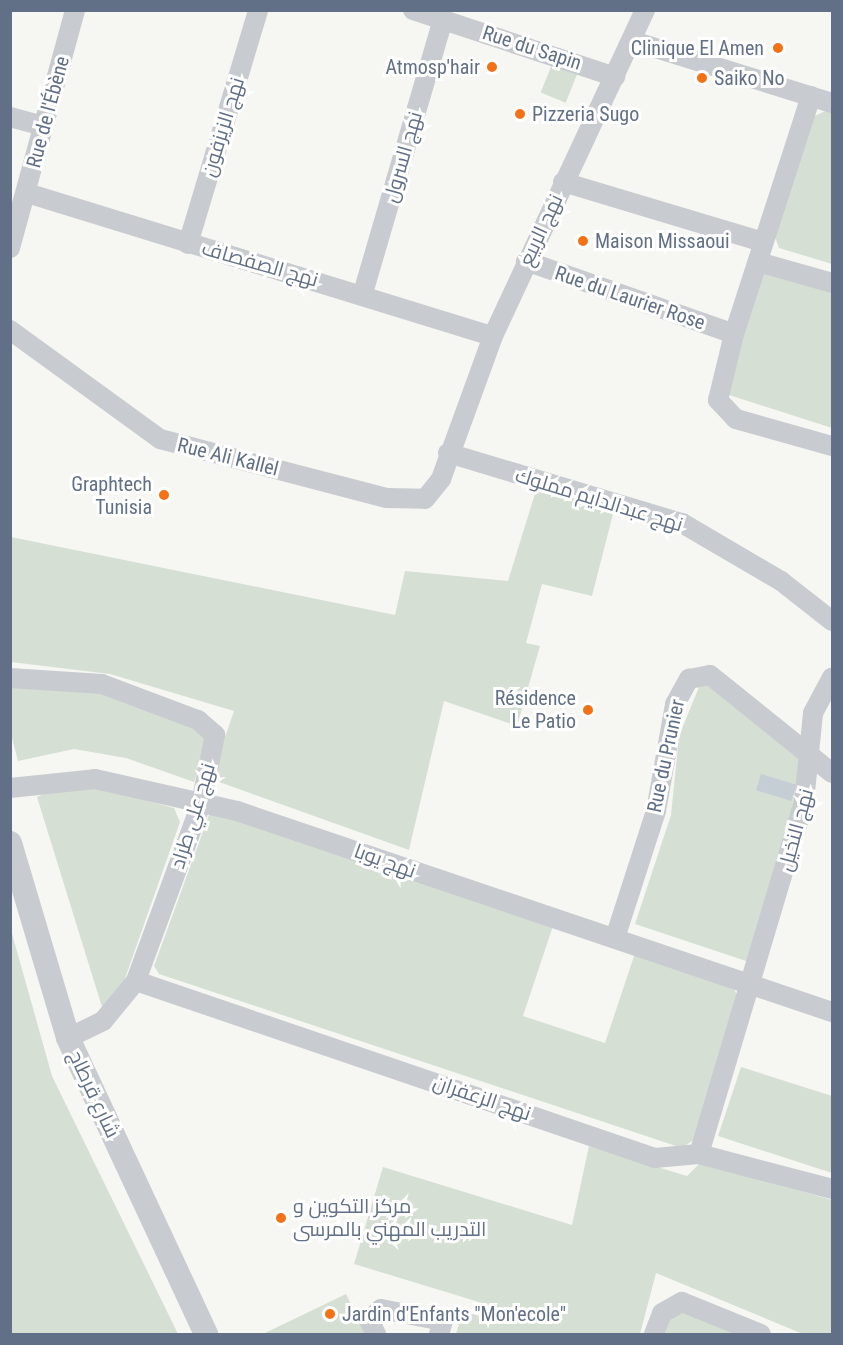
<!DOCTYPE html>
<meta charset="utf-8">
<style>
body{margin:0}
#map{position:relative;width:843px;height:1345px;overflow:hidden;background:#f6f7f3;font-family:"Roboto Condensed",Cairo,sans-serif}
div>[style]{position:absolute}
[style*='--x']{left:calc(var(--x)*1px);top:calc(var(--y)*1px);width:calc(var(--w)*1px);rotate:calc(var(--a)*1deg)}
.green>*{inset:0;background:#d6dfd3;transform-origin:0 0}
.water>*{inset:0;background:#c6ced5;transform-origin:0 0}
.minor>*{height:20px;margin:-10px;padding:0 10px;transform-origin:10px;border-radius:10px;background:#c8cbcf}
.tertiary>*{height:24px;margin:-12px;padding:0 12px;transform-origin:12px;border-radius:12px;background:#c8cbcf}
.dots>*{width:16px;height:16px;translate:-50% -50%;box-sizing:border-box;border:3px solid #fff;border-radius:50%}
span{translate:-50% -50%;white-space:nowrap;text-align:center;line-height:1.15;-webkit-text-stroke:6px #fff;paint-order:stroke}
.street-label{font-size:20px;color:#627087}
.poi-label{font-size:20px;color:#627087}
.right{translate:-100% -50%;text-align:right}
.left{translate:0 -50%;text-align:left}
.frame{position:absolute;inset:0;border:12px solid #627087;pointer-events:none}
</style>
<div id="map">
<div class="green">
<div style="left:553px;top:62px;width:27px;height:33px;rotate:22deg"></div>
<div style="clip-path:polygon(832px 108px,832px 264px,779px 248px,774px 234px,810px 118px)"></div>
<div style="clip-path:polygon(764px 269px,832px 291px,832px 428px,723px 393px)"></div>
<div style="clip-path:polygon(537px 487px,614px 510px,592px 596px,542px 584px,526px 643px,540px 646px,517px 726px,444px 701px,409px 850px,211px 779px,234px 711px,110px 674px,11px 662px,11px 537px,395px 615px,405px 571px,508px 581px)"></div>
<div style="clip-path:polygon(701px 682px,736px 702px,806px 763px,749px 962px,635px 924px,671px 815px,679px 736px)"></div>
<div style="clip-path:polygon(77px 684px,213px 726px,194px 782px,126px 758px,74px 749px,18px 761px,11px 734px,11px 685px)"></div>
<div style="clip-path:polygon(74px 781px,174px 808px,180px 822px,122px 987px,102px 1007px,37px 797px)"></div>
<div style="clip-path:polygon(219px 811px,553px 926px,523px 1016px,605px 1043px,635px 953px,732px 985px,741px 1003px,695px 1139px,682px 1148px,159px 974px,154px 966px,209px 815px)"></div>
<div style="clip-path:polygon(11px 930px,52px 1076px,178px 1334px,11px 1334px)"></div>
<div style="clip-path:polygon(741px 1067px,832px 1096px,832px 1173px,718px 1136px)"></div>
<div style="clip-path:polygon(589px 1146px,687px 1176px,701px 1162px,832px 1200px,832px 1334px,803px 1334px,656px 1273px,640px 1334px,456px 1334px,463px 1311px,489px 1319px,492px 1306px,354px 1264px,383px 1167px,572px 1225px)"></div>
<div style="clip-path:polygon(346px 1294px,366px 1334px,263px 1334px)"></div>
<div style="clip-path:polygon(686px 1311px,741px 1334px,665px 1334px,671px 1313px)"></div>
</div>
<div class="water">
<div style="left:761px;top:774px;width:37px;height:17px;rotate:17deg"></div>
</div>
<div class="minor">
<div style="--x:413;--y:10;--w:213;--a:18.3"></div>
<div style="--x:633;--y:41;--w:208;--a:17.3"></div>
<div style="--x:811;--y:96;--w:250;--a:107.9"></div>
<div style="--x:734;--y:334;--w:68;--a:103.6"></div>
<div style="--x:718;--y:400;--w:26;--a:47"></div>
<div style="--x:736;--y:419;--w:100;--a:15.7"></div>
<div style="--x:10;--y:117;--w:34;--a:15"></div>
<div style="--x:563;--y:182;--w:209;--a:16.7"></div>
<div style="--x:27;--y:193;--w:487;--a:17.1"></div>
<div style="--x:188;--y:244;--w:244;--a:-73.3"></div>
<div style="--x:10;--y:248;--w:247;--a:-74.7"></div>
<div style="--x:526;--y:261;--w:220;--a:19.3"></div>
<div style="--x:758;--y:262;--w:77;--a:15.8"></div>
<div style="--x:363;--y:293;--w:284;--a:-73.7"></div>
<div style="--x:10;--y:330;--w:185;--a:36"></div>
<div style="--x:160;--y:439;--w:234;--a:14.6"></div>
<div style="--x:386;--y:498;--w:39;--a:1"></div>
<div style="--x:425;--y:499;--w:26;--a:-51"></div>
<div style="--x:441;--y:479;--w:152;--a:-70"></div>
<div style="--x:493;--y:336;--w:360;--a:-65"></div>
<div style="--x:448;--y:453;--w:244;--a:16.7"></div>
<div style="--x:682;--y:523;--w:115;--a:30.4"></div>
<div style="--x:781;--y:581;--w:65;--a:38.1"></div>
<div style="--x:10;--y:678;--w:92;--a:3.7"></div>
<div style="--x:102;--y:684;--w:103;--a:20.6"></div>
<div style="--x:198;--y:720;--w:23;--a:41"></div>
<div style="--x:215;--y:735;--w:70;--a:101.5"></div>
<div style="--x:201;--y:804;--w:189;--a:110.2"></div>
<div style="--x:136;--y:981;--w:52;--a:129.5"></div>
<div style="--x:103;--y:1021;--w:39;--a:154"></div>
<div style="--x:10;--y:788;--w:85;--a:-6"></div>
<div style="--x:95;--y:779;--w:146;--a:12.7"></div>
<div style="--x:237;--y:811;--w:628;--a:18.67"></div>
<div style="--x:615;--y:938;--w:133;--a:-72.1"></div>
<div style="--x:656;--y:811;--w:109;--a:-79.9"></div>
<div style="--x:675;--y:704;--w:29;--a:-61"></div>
<div style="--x:689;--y:679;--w:21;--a:-11"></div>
<div style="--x:710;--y:675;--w:156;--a:38.8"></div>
<div style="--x:136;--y:981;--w:548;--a:18.83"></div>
<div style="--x:655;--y:1158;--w:44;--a:-5.2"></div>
<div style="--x:699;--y:1154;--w:138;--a:14.7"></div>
<div style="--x:699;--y:1154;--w:367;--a:-73.4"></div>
<div style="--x:804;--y:802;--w:89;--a:-84.2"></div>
<div style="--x:813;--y:713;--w:40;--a:-62"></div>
<div style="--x:376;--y:1334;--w:16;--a:-117"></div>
<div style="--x:369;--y:1320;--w:16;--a:-43"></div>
<div style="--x:381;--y:1309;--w:63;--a:11"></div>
<div style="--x:443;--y:1321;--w:14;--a:107"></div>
<div style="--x:654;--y:1334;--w:22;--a:-69"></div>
<div style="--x:662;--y:1313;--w:23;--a:-29"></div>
<div style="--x:682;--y:1302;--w:85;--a:22.1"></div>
</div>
<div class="tertiary">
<div style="--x:10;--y:843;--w:203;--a:73.4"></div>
<div style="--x:68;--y:1038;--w:327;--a:65"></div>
</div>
<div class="dots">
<div style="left:778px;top:48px;background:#f47215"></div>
<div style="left:492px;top:67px;background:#f47215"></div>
<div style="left:702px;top:78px;background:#f47215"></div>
<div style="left:520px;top:114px;background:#f47215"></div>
<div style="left:583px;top:241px;background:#f47215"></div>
<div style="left:164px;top:495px;background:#f47215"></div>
<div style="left:588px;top:710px;background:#f47215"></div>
<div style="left:281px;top:1218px;background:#f47215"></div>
<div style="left:330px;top:1314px;background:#f47215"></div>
</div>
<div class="street-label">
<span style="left:532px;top:48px;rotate:18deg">Rue du Sapin</span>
<span style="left:48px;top:112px;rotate:-75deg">Rue de l'Ébène</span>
<span style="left:223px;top:127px;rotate:-73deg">نهج الزيزفون</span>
<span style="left:403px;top:157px;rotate:-74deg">نهج السرول</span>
<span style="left:541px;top:230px;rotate:-65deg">نهج الربيع</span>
<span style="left:260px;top:264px;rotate:16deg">نهج الصفصاف</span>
<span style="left:630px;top:298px;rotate:19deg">Rue du Laurier Rose</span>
<span style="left:228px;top:457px;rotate:14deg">Rue Ali Kallel</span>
<span style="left:599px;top:500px;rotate:17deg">نهج عبدالدايم مملوك</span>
<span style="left:666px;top:756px;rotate:-78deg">Rue du Prunier</span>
<span style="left:193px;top:816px;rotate:-73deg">نهج علي طراد</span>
<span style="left:796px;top:830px;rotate:-75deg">نهج النخيل</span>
<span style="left:385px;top:861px;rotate:20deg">نهج يوبا</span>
<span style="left:94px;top:1094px;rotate:65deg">شارع قرطاج</span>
<span style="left:482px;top:1098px;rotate:19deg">نهج الزعفران</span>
</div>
<div class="poi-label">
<span class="right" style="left:764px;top:48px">Clinique El Amen</span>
<span class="right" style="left:480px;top:67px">Atmosp'hair</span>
<span class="left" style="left:714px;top:78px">Saiko No</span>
<span class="left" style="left:532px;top:114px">Pizzeria Sugo</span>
<span class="left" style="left:595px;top:241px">Maison Missaoui</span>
<span class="right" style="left:152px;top:496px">Graphtech<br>Tunisia</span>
<span class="right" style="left:576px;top:710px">Résidence<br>Le Patio</span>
<span class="left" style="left:293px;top:1218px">مركز التكوين و<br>التدريب المهني بالمرسى</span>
<span class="left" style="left:342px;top:1314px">Jardin d'Enfants "Mon'ecole"</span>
</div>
<div class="frame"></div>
</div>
